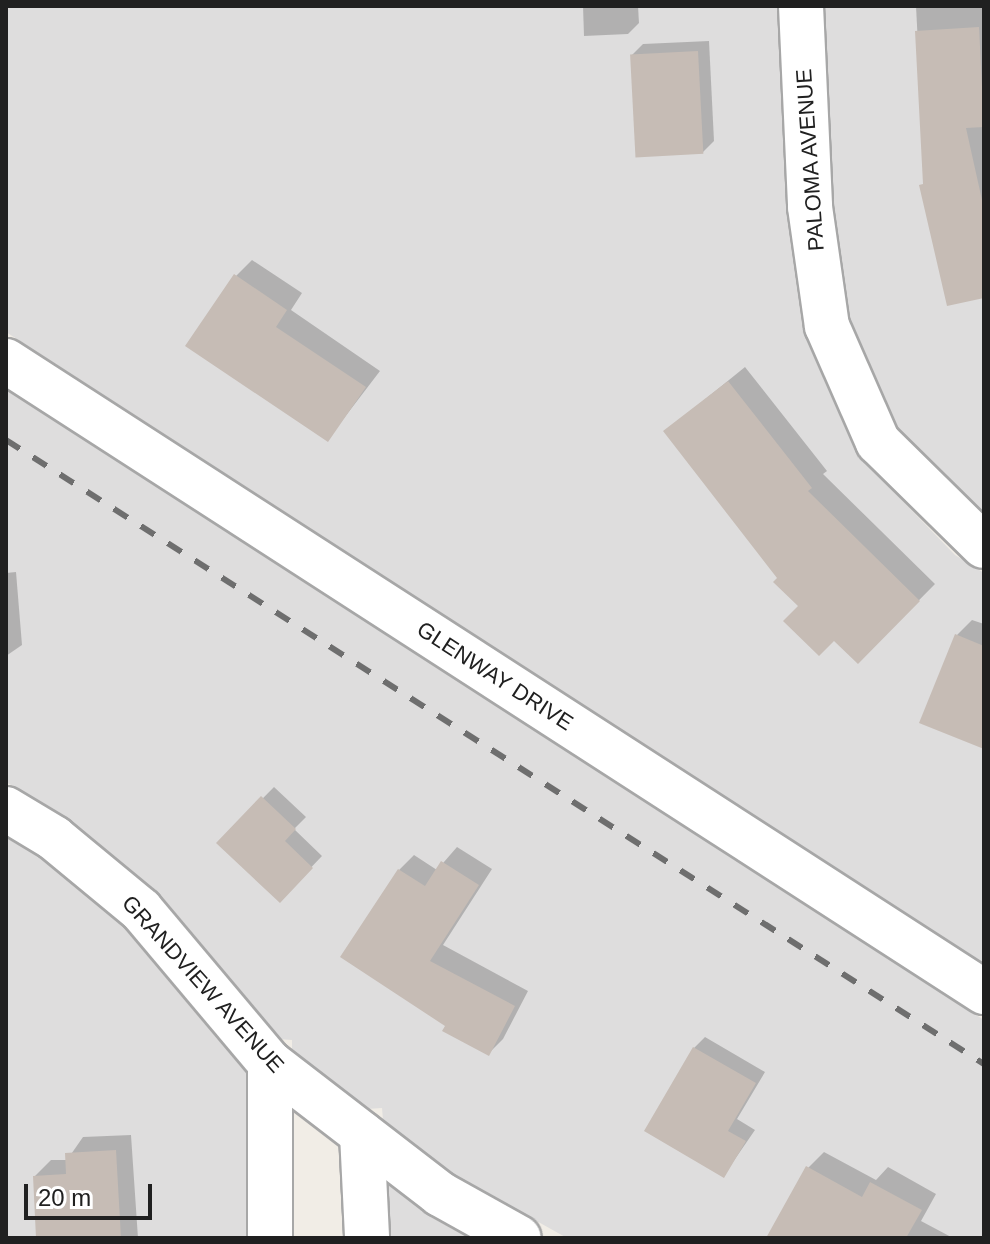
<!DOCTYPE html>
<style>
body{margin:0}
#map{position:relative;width:990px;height:1244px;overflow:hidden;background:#f1ede6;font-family:Helvetica,sans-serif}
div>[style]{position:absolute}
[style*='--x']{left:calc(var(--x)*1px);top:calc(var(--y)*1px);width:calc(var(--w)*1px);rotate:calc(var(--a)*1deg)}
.residential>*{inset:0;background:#dedddd}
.shadow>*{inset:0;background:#0003}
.building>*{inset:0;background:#c6bcb5;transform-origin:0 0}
.roads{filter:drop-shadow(2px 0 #a7a7a7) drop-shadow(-2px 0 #a7a7a7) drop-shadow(0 2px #a7a7a7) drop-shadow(0 -2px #a7a7a7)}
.minor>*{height:44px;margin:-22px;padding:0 22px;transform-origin:22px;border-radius:22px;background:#fff}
.rail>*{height:6px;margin-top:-3px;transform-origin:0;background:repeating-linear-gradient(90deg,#6e6e6e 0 16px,transparent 0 32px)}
span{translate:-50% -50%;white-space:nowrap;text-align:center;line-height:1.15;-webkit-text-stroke:8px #fff;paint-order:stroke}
.street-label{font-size:22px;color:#202020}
.frame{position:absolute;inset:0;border:8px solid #202020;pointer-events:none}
.scale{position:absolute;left:24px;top:1184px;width:128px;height:36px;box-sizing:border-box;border:4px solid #202020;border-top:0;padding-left:10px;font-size:24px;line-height:28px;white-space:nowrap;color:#202020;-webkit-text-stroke:6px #fff;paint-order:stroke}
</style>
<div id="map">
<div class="residential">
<div style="clip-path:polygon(6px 6px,779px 6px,788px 208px,808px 337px,864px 461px,955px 555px,984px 573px,984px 964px,6px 332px)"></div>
<div style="clip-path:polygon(823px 6px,984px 6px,984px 517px,896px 427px,848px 319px,831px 205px)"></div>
<div style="clip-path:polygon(6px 389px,984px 1020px,984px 1238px,567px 1238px,451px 1173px,383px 1120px,382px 1108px,367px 1109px,292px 1050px,292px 1040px,279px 1039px,154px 890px,67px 818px,6px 782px)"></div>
<div style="clip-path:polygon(6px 837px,43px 859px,127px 929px,248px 1072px,248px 1238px,6px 1238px)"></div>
<div style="clip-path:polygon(386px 1182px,431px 1217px,469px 1238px,389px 1238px)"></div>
</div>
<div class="shadow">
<div style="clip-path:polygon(583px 6px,638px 6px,639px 23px,628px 34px,584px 36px)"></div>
<div style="clip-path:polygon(916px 6px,984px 6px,984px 296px,925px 182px)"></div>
<div style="clip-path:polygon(709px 41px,714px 141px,703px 152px,632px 55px,643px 44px)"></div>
<div style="clip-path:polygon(252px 260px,302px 293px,291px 310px,380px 371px,328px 439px,236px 276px)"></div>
<div style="clip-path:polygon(745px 367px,827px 471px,823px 474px,935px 584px,858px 662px,800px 606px,666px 431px)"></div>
<div style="clip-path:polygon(16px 572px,22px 645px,6px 656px,6px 573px)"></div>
<div style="clip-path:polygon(972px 620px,984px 624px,984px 747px,956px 636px)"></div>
<div style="clip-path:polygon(274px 787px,306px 817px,294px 829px,322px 856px,280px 900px,219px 843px)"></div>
<div style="clip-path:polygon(457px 847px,492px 869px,443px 945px,528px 991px,503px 1039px,488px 1054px,447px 1025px,399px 870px,414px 855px,437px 870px)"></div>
<div style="clip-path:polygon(705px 1037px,765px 1072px,737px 1119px,755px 1130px,724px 1175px,694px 1048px)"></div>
<div style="clip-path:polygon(131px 1135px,138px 1238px,38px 1238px,35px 1176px,51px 1160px,67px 1160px,83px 1137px)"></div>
<div style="clip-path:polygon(824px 1152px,876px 1180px,888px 1167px,936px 1194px,921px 1221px,953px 1238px,772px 1238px,808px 1168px)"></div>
</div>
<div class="building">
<div style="clip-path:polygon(979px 27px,984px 127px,966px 128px,984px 209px,984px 298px,947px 306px,919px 185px,923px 184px,915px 31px)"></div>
<div style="left:698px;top:51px;width:103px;height:68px;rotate:87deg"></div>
<div style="clip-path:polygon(234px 274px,287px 310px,276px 327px,366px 387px,328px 442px,185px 346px)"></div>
<div style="clip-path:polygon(728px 381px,812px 488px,808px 491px,920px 601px,858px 664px,834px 641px,819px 656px,783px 621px,798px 606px,773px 582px,777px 578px,663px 431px)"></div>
<div style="clip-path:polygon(955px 634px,984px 646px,984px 749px,919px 723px)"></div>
<div style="clip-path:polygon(261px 796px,296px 829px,285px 841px,313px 868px,280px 903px,216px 843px)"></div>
<div style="clip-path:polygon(441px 861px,479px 885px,430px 961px,515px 1006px,489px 1056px,442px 1031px,445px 1026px,340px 957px,398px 869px,425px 886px)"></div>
<div style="clip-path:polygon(693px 1047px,756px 1083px,728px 1131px,746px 1141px,724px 1178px,644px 1131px)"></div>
<div style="clip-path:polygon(116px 1150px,121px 1238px,36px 1238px,33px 1176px,66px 1174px,65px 1153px)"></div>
<div style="clip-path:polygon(806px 1166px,862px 1197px,870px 1182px,922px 1210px,906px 1238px,766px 1238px)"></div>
</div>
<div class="roads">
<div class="minor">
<div style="--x:801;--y:6;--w:201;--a:87.4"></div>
<div style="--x:810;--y:207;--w:120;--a:81.9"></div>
<div style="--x:827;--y:326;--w:127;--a:66.3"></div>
<div style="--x:878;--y:442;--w:148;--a:44.5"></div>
<div style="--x:6;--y:361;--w:1164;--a:32.83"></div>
<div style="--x:6;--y:809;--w:56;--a:31.1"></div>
<div style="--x:54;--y:838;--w:113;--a:39.6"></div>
<div style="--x:141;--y:910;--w:200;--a:49.9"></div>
<div style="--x:270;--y:1063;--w:215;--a:37.6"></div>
<div style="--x:440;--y:1194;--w:90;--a:29.1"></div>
<div style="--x:362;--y:1134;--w:104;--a:87.2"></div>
<div style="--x:270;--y:1238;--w:175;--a:-90"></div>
</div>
</div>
<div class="rail">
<div style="--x:6;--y:440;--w:1160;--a:32.54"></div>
</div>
<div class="street-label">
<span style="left:810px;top:160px;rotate:-94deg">PALOMA AVENUE</span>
<span style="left:495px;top:676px;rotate:33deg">GLENWAY DRIVE</span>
<span style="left:203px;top:984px;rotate:48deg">GRANDVIEW AVENUE</span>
</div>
<div class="frame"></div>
<div class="scale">20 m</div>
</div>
